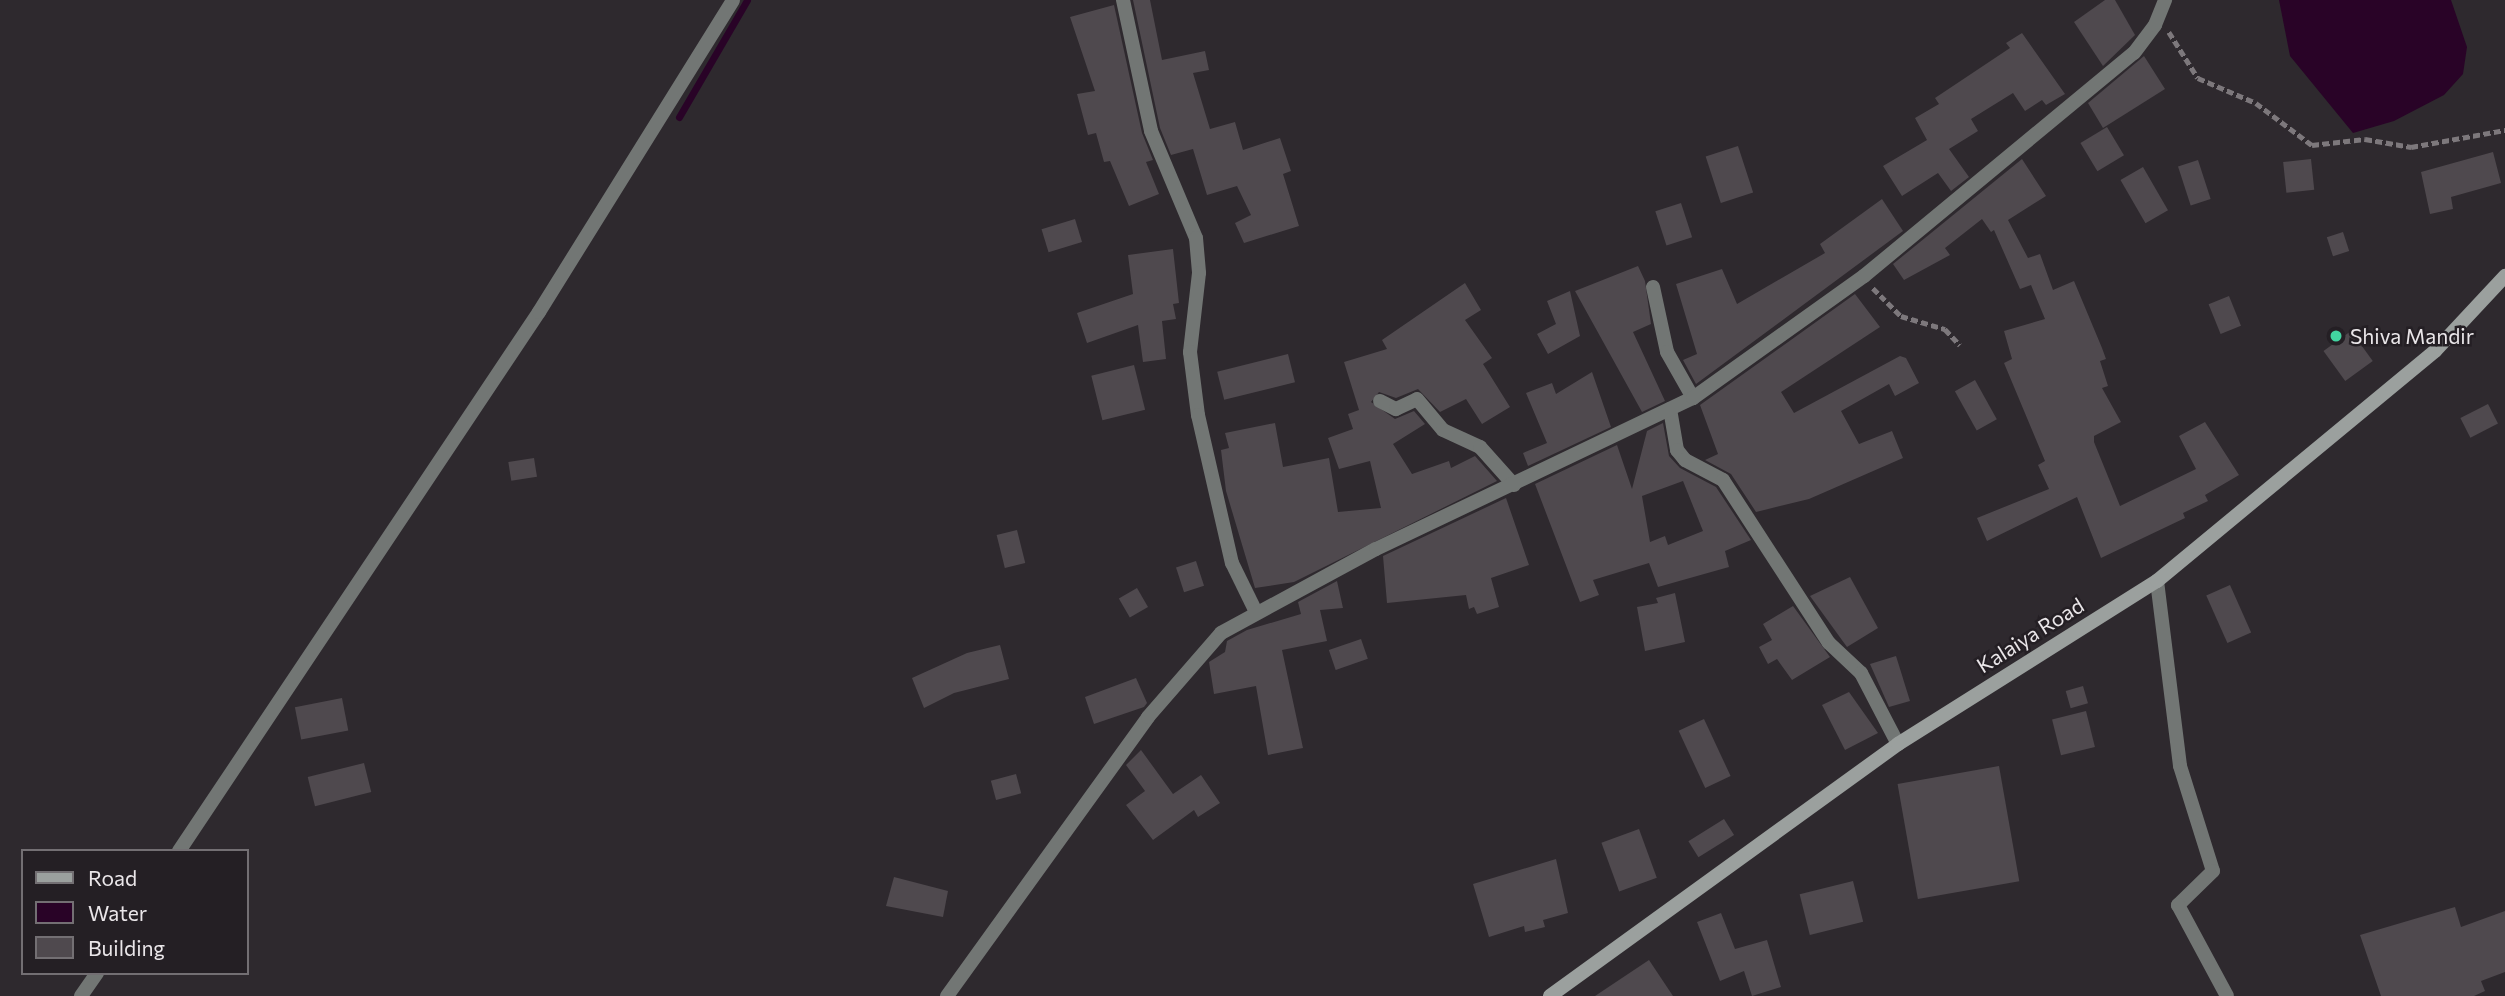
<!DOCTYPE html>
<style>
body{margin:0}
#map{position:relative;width:2505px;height:996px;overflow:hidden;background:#2e292e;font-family:Commissioner,sans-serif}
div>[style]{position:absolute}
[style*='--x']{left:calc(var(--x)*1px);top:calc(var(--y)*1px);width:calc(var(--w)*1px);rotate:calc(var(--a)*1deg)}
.water>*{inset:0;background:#290327}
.stream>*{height:7px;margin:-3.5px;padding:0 3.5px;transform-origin:3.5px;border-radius:3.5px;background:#290327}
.building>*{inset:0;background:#4f494e;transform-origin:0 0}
.path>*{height:4.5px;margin-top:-2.25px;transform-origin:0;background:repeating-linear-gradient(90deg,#7d787c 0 7px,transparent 0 10.5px)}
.street>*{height:14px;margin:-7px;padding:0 7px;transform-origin:7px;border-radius:7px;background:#727674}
.secondary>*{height:14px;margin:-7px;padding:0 7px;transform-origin:7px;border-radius:7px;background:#9ba09e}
.dots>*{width:19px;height:19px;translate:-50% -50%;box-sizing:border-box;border:4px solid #241f24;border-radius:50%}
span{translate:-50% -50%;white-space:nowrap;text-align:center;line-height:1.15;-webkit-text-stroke:5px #241f24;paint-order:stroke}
.poi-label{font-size:21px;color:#eae6e9}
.left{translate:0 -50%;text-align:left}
.street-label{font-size:21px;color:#eae6e9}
.legend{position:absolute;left:21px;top:849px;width:228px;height:126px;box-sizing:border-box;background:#241f24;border:2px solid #736f73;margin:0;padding:9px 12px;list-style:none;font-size:21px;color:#eae6e9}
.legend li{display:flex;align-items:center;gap:14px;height:35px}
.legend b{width:35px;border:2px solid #736f73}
</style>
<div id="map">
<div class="water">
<div style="clip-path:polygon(2279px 0,2451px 0,2467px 47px,2463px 74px,2444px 95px,2394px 121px,2353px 133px,2290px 56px)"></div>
</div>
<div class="stream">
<div style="--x:679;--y:117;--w:135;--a:-59.8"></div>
</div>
<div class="building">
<div style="clip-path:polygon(1133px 0,1150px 0,1162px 60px,1205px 51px,1209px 70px,1193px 73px,1210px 129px,1235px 122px,1243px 150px,1280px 138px,1291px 171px,1283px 174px,1299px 226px,1244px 243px,1235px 223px,1251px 215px,1237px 186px,1207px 195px,1193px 149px,1171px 155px,1160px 128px)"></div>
<div style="clip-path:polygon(2105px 0,2115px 0,2135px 35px,2103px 66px,2074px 22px)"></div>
<div style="clip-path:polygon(1114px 5px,1142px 133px,1153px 160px,1146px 162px,1159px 194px,1129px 206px,1110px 161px,1104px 162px,1096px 133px,1088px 135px,1077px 94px,1095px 91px,1070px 17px)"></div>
<div style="clip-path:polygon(2022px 33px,2065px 94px,2046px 105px,2042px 100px,2025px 111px,2013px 93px,1971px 119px,1978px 131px,1949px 149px,1969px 177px,1951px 191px,1938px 173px,1902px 196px,1883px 166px,1927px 140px,1915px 118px,1939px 104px,1935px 98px,2010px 48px,2006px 43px)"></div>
<div style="clip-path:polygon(2144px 56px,2165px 89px,2103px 128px,2088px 103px)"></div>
<div style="left:2107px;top:127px;width:33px;height:31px;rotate:59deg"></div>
<div style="left:1738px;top:146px;width:49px;height:34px;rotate:72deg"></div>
<div style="clip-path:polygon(2493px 152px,2501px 183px,2451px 197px,2453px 209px,2430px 214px,2421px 172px)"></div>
<div style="clip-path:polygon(2022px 159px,2046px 196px,2008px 220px,2028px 258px,2040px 254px,2053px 290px,2074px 281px,2102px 348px,2106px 359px,2100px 361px,2108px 386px,2102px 388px,2121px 422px,2094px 436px,2094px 442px,2120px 506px,2196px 469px,2179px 436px,2205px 422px,2239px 475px,2205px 495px,2208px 501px,2183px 513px,2185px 518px,2101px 558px,2077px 497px,1987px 541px,1977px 518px,2049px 489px,2038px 465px,2045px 461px,2004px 363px,2012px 359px,2004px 331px,2045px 319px,2031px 285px,2020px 289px,1994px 230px,1991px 232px,1982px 219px,1945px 248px,1950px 255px,1904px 280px,1893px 264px)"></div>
<div style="left:2311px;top:159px;width:31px;height:28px;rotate:84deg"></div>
<div style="left:2198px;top:160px;width:41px;height:21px;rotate:72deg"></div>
<div style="left:2143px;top:167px;width:50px;height:26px;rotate:60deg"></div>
<div style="clip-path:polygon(1882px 199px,1903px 231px,1696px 384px,1683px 360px,1697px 354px,1676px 284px,1722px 269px,1737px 304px,1825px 253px,1820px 244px)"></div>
<div style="left:1681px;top:203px;width:36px;height:27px;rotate:72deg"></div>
<div style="left:1075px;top:219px;width:24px;height:35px;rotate:73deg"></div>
<div style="left:2343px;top:232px;width:20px;height:17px;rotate:72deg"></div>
<div style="clip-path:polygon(1173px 249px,1179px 303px,1173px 304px,1176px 319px,1162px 321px,1166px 359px,1143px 362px,1138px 325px,1087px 343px,1077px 313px,1133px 294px,1128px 255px)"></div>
<div style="clip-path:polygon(1638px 266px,1645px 281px,1651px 324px,1633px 332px,1665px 401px,1642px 412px,1575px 291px)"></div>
<div style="clip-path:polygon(1465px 283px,1481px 310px,1465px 320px,1492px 358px,1483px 364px,1510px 407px,1482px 424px,1466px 399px,1440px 412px,1418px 389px,1396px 398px,1379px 392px,1371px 402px,1395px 419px,1414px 411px,1425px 424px,1393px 444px,1412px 474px,1449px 461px,1451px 468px,1475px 456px,1497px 481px,1294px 582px,1255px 588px,1226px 491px,1221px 450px,1229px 448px,1225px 433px,1275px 423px,1283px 467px,1329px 458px,1338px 512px,1381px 508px,1370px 461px,1339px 469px,1328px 438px,1353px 429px,1348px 414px,1359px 410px,1344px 362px,1387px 349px,1382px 340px)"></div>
<div style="clip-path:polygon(1570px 291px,1580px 336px,1548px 354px,1537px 334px,1556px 324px,1547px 301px)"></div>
<div style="clip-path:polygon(1855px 294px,1880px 327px,1781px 392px,1794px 413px,1900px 356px,1906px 358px,1919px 383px,1895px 396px,1889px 384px,1841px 411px,1859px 444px,1892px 431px,1903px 458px,1809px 499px,1756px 512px,1731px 474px,1705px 460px,1718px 454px,1700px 405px)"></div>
<div style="left:2229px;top:296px;width:32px;height:22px;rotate:68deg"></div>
<div style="left:2351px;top:331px;width:37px;height:34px;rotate:54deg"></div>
<div style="left:1288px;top:354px;width:29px;height:73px;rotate:76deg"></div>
<div style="left:1134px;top:365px;width:46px;height:44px;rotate:76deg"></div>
<div style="clip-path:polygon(1592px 372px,1611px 427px,1528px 466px,1523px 453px,1547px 443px,1526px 393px,1552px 383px,1556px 394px)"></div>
<div style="left:1975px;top:380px;width:45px;height:23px;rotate:61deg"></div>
<div style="left:2488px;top:404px;width:22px;height:31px;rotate:63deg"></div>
<div style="clip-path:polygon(evenodd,1663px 423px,1669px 456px,1680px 468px,1716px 487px,1751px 540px,1725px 551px,1729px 567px,1658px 587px,1649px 563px,1593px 580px,1599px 595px,1580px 602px,1535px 484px,1617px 445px,1632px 489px,1647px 431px,1663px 423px,1683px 481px,1703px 531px,1668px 545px,1665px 536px,1650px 542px,1642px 496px,1683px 481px)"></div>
<div style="left:534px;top:458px;width:19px;height:26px;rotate:81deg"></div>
<div style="clip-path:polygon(1506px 498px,1529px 565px,1491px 578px,1499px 607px,1477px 614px,1474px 607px,1469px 609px,1466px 595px,1387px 603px,1383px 556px)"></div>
<div style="left:1017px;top:530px;width:34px;height:21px;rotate:76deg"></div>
<div style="left:1196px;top:561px;width:26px;height:21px;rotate:72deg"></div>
<div style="clip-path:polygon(1850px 577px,1878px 628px,1847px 647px,1810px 596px)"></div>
<div style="clip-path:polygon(1337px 581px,1343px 608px,1320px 610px,1327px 641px,1282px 650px,1303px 748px,1268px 755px,1256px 686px,1214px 694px,1209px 662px,1225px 652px,1227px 641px,1247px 630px,1301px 614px,1298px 602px)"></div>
<div style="left:2230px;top:585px;width:52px;height:26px;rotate:66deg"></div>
<div style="left:1137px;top:588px;width:22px;height:21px;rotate:60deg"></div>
<div style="clip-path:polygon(1675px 593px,1685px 642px,1645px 651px,1637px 607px,1658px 603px,1656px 598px)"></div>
<div style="clip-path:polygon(1793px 606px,1830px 657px,1792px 680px,1777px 659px,1768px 664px,1759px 647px,1772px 640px,1763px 624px)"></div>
<div style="left:1361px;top:639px;width:21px;height:34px;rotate:71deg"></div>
<div style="clip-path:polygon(1000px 645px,1009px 679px,954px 693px,924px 708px,912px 678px,967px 653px)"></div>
<div style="clip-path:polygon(1896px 656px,1910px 701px,1889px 707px,1870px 664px)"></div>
<div style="clip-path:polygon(1136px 678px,1147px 703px,1144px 707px,1094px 724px,1085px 697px)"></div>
<div style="left:2083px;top:686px;width:18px;height:18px;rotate:74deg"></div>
<div style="clip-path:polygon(1849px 692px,1878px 733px,1845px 750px,1822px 705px)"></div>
<div style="left:342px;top:698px;width:33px;height:48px;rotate:79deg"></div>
<div style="left:2086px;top:711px;width:37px;height:35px;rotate:76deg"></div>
<div style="left:1704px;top:719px;width:63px;height:28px;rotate:65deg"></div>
<div style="clip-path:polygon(1141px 750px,1173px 794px,1201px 775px,1220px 803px,1198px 817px,1194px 810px,1153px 840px,1126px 805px,1145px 791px,1126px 765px)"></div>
<div style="left:364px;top:763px;width:30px;height:58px;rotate:76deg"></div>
<div style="left:1999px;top:766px;width:117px;height:103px;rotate:80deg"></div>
<div style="left:1016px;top:774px;width:20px;height:26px;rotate:75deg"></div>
<div style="left:1724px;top:819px;width:19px;height:42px;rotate:58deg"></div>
<div style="left:1639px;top:829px;width:52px;height:40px;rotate:70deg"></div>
<div style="clip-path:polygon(1556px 859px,1568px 913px,1543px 920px,1545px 927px,1525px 932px,1524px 926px,1489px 937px,1473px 884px)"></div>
<div style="clip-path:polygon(894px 877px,948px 891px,943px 917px,886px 906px)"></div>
<div style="left:1853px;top:881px;width:42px;height:55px;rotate:76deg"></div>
<div style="clip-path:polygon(2455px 907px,2461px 927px,2505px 911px,2505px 972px,2481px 981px,2485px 991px,2474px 996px,2381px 996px,2360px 935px)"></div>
<div style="clip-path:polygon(1721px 913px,1735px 949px,1767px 940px,1781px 987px,1752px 996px,1744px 971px,1720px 981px,1697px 922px)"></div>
<div style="clip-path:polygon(1649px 960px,1673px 996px,1595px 996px)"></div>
</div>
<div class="path">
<div style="--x:2169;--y:32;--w:54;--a:57.8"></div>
<div style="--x:2198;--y:78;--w:63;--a:23.3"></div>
<div style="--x:2256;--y:103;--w:70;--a:36.9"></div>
<div style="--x:2312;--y:145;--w:53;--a:-6.5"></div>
<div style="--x:2365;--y:139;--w:47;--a:9.9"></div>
<div style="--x:2411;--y:147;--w:96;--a:-10.3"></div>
<div style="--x:1873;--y:288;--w:40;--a:45"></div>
<div style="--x:1901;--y:316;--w:46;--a:16.5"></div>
<div style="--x:1945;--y:329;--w:22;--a:47"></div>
</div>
<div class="street">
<div style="--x:1123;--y:0;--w:134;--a:77.9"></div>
<div style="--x:1151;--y:131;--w:116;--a:67.2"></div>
<div style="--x:1196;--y:238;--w:35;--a:85"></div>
<div style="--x:1199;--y:273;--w:80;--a:96.5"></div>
<div style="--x:1190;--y:352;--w:64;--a:82.8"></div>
<div style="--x:1198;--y:415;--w:152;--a:77.1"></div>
<div style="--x:1232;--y:563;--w:55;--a:63.9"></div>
<div style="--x:1653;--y:287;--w:66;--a:77.8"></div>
<div style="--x:1667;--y:352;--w:53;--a:60.5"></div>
<div style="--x:1380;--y:401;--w:18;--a:27"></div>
<div style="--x:1396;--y:409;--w:23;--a:-25"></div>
<div style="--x:1417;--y:399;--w:40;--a:50"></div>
<div style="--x:1443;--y:430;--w:41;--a:24.7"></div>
<div style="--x:1480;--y:447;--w:51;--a:48.2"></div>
<div style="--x:1670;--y:409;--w:42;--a:80.3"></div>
<div style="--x:1677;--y:450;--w:13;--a:51"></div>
<div style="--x:1685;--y:460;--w:43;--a:27.8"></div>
<div style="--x:1723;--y:480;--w:194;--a:57"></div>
<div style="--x:1829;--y:643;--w:44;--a:43.2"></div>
<div style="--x:1861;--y:673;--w:80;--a:62.5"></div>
<div style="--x:2157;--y:581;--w:186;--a:82.9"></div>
<div style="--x:2180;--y:766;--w:110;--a:72.6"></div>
<div style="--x:2213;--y:871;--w:49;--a:135.8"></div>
<div style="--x:2178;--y:905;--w:103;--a:61.7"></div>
<div style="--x:179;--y:851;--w:648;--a:-56.26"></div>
<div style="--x:539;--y:312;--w:367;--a:-58.1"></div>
<div style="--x:81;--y:996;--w:28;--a:-55"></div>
<div style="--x:947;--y:996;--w:344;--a:-54.2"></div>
<div style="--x:1148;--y:717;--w:111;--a:-49"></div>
<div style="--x:1221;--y:633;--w:176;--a:-28.5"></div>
<div style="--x:1376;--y:549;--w:351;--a:-25.5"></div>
<div style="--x:1693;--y:398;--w:210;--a:-35.5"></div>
<div style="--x:1864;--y:276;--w:350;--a:-39.6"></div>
<div style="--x:2134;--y:53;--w:35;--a:-53"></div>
<div style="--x:2155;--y:25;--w:27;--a:-68"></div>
</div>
<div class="secondary">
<div style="--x:1550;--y:996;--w:430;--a:-35.9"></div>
<div style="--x:1898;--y:744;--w:306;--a:-32.2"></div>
<div style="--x:2157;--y:581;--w:361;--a:-39.6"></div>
<div style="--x:2435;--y:351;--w:103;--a:-47"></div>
</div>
<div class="dots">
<div style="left:2336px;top:336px;background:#42d4a0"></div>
</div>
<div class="poi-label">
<span class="left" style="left:2350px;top:336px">Shiva Mandir</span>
</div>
<div class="street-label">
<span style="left:2030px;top:635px;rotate:-32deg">Kalaiya Road</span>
</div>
<ul class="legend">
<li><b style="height:9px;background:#9ba09e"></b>Road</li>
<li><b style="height:19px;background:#290327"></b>Water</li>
<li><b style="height:19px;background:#4f494e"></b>Building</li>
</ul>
</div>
